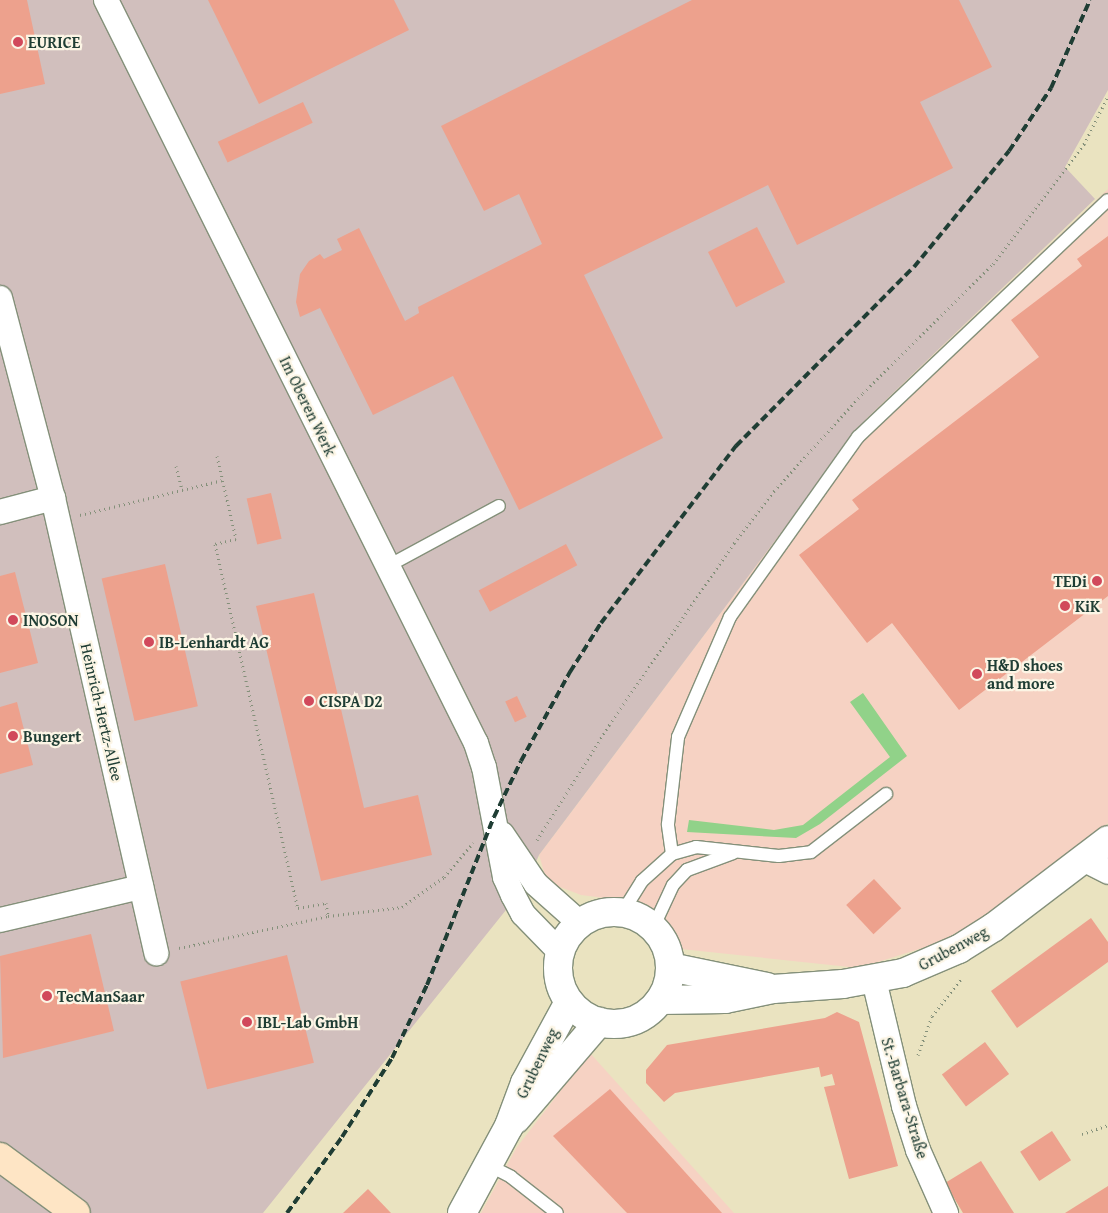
<!DOCTYPE html>
<meta charset="utf-8">
<style>
body{margin:0}
#map{position:relative;width:1108px;height:1213px;overflow:hidden;background:#eae3c0;font-family:"Gentium Book Plus",serif}
div>[style]{position:absolute}
[style*='--x']{left:calc(var(--x)*1px);top:calc(var(--y)*1px);width:calc(var(--w)*1px);rotate:calc(var(--a)*1deg)}
.built>*{inset:0;background:#f6d2c3}
.industrial>*{inset:0;background:#d1bfbd}
.green>*{inset:0;background:#91d289}
.building>*{inset:0;background:#eda18d;transform-origin:0 0}
.path>*{height:3px;margin-top:-1.5px;transform-origin:0;background:repeating-linear-gradient(90deg,#84907a 0 1px,transparent 0 5px)}
.roads{filter:drop-shadow(1px 0 #84907a) drop-shadow(-1px 0 #84907a) drop-shadow(0 1px #84907a) drop-shadow(0 -1px #84907a)}
.service>*{height:12px;margin:-6px;padding:0 6px;transform-origin:6px;border-radius:6px;background:#fff}
.minor>*{height:24px;margin:-12px;padding:0 12px;transform-origin:12px;border-radius:12px;background:#fff}
.tertiary>*{height:28px;margin:-14px;padding:0 14px;transform-origin:14px;border-radius:14px;background:#fff}
.tertiary>.ring{margin:-14px;padding:0;box-sizing:content-box;background:none;border:28px solid #fff;border-radius:50%}
.secondary>*{height:28px;margin:-14px;padding:0 14px;transform-origin:14px;border-radius:14px;background:#fee5c5}
.rail>*{height:4px;margin-top:-2px;transform-origin:0;background:repeating-linear-gradient(90deg,#1f3d34 0 8px,transparent 0 12px)}
.dots>*{width:14px;height:14px;translate:-50% -50%;box-sizing:border-box;border:2px solid #fcf5e5;border-radius:50%}
span{translate:-50% -50%;white-space:nowrap;text-align:center;line-height:1.15;-webkit-text-stroke:4.5px #fcf5e5;paint-order:stroke}
.poi-label{font-size:16px;color:#1f3d34;font-weight:700}
.left{translate:0 -50%;text-align:left}
.right{translate:-100% -50%;text-align:right}
.street-label{font-size:16px;color:#1f3d34}
</style>
<div id="map">
<div class="built">
<div style="clip-path:polygon(1108px 189px,1108px 823px,981px 920px,935px 944px,859px 968px,681px 949px,653px 913px,637px 902px,581px 895px,547px 882px,539px 855px,867px 418px)"></div>
<div style="clip-path:polygon(590px 1053px,734px 1213px,481px 1213px,517px 1147px)"></div>
</div>
<div class="industrial">
<div style="clip-path:polygon(0 0,1108px 0,1108px 90px,1065px 167px,1095px 199px,867px 418px,539px 855px,526px 885px,263px 1213px,0 1213px)"></div>
</div>
<div class="green">
<div style="clip-path:polygon(863px 693px,907px 756px,820px 824px,796px 838px,687px 832px,689px 820px,774px 830px,803px 825px,890px 757px,850px 702px)"></div>
</div>
<div class="building">
<div style="clip-path:polygon(0 0,27px 0,45px 84px,0 94px)"></div>
<div style="clip-path:polygon(208px 0,394px 0,409px 30px,259px 104px)"></div>
<div style="clip-path:polygon(692px 0,959px 0,992px 67px,920px 102px,953px 168px,797px 245px,768px 185px,584px 275px,663px 438px,519px 510px,453px 376px,373px 415px,320px 308px,300px 317px,296px 302px,300px 274px,309px 261px,320px 254px,324px 259px,342px 250px,337px 239px,359px 228px,405px 321px,419px 313px,418px 307px,542px 244px,519px 194px,484px 211px,441px 126px)"></div>
<div style="left:303px;top:102px;width:23px;height:94px;rotate:65deg"></div>
<div style="left:757px;top:227px;width:62px;height:55px;rotate:63deg"></div>
<div style="clip-path:polygon(1108px 236px,1108px 596px,959px 710px,892px 623px,867px 643px,799px 555px,859px 509px,852px 500px,1039px 357px,1011px 320px,1082px 266px,1077px 259px)"></div>
<div style="left:271px;top:493px;width:47px;height:25px;rotate:77deg"></div>
<div style="left:566px;top:544px;width:24px;height:99px;rotate:62deg"></div>
<div style="left:165px;top:564px;width:146px;height:65px;rotate:77deg"></div>
<div style="clip-path:polygon(15px 572px,38px 663px,0 673px,0 576px)"></div>
<div style="clip-path:polygon(314px 593px,364px 808px,418px 795px,432px 855px,321px 881px,256px 606px)"></div>
<div style="left:517px;top:696px;width:23px;height:13px;rotate:65deg"></div>
<div style="clip-path:polygon(17px 702px,33px 765px,0 774px,0 707px)"></div>
<div style="left:874px;top:879px;width:40px;height:38px;rotate:47deg"></div>
<div style="clip-path:polygon(1091px 918px,1108px 942px,1108px 962px,1017px 1028px,991px 991px)"></div>
<div style="clip-path:polygon(91px 934px,114px 1031px,3px 1058px,0 956px)"></div>
<div style="left:287px;top:955px;width:111px;height:110px;rotate:76deg"></div>
<div style="clip-path:polygon(837px 1012px,859px 1022px,898px 1166px,849px 1179px,824px 1087px,835px 1085px,832px 1074px,821px 1077px,819px 1067px,675px 1093px,664px 1102px,646px 1083px,646px 1070px,667px 1045px,825px 1018px)"></div>
<div style="left:985px;top:1042px;width:40px;height:54px;rotate:53deg"></div>
<div style="clip-path:polygon(610px 1089px,722px 1213px,627px 1213px,553px 1136px)"></div>
<div style="left:1052px;top:1131px;width:35px;height:38px;rotate:57deg"></div>
<div style="clip-path:polygon(981px 1161px,1014px 1213px,963px 1213px,945px 1183px)"></div>
<div style="clip-path:polygon(1108px 1186px,1108px 1213px,1065px 1213px)"></div>
<div style="clip-path:polygon(368px 1189px,391px 1213px,343px 1213px)"></div>
</div>
<div class="path">
<div style="--x:217;--y:456;--w:85;--a:77.1"></div>
<div style="--x:236;--y:539;--w:22;--a:167"></div>
<div style="--x:215;--y:544;--w:373;--a:77.2"></div>
<div style="--x:298;--y:908;--w:28;--a:-10"></div>
<div style="--x:326;--y:903;--w:13;--a:81"></div>
<div style="--x:176;--y:466;--w:25;--a:76"></div>
<div style="--x:80;--y:515;--w:146;--a:-13.8"></div>
<div style="--x:537;--y:840;--w:136;--a:-57.9"></div>
<div style="--x:609;--y:725;--w:221;--a:-55.5"></div>
<div style="--x:734;--y:543;--w:66;--a:-52.4"></div>
<div style="--x:774;--y:491;--w:132;--a:-47.8"></div>
<div style="--x:863;--y:393;--w:183;--a:-44.8"></div>
<div style="--x:993;--y:264;--w:151;--a:-52.8"></div>
<div style="--x:1084;--y:144;--w:54;--a:-63.4"></div>
<div style="--x:179;--y:948;--w:152;--a:-12.1"></div>
<div style="--x:328;--y:916;--w:75;--a:-6.9"></div>
<div style="--x:402;--y:907;--w:52;--a:-35.5"></div>
<div style="--x:444;--y:877;--w:45;--a:-49.5"></div>
<div style="--x:918;--y:1055;--w:41;--a:-70.3"></div>
<div style="--x:932;--y:1016;--w:47;--a:-51.9"></div>
<div style="--x:1082;--y:1134;--w:28;--a:-19"></div>
</div>
<div class="roads">
<div class="service">
<div style="--x:388;--y:566;--w:126;--a:-28.4"></div>
<div style="--x:672;--y:854;--w:30;--a:-98"></div>
<div style="--x:668;--y:824;--w:88;--a:-83.4"></div>
<div style="--x:678;--y:737;--w:131;--a:-66.6"></div>
<div style="--x:730;--y:617;--w:221;--a:-54.6"></div>
<div style="--x:858;--y:437;--w:344;--a:-43.5"></div>
<div style="--x:622;--y:913;--w:38;--a:-58"></div>
<div style="--x:642;--y:881;--w:40;--a:-42"></div>
<div style="--x:672;--y:854;--w:25;--a:-16"></div>
<div style="--x:696;--y:847;--w:83;--a:6.2"></div>
<div style="--x:779;--y:856;--w:32;--a:-7"></div>
<div style="--x:811;--y:852;--w:95;--a:-37.7"></div>
<div style="--x:653;--y:928;--w:47;--a:-65.1"></div>
<div style="--x:673;--y:885;--w:21;--a:-47"></div>
<div style="--x:687;--y:870;--w:49;--a:-20.3"></div>
<div style="--x:486;--y:1164;--w:28;--a:27"></div>
<div style="--x:511;--y:1177;--w:58;--a:38"></div>
</div>
<div class="minor">
<div style="--x:106;--y:0;--w:830;--a:63.53"></div>
<div style="--x:476;--y:743;--w:25;--a:72"></div>
<div style="--x:484;--y:767;--w:112;--a:79.2"></div>
<div style="--x:505;--y:877;--w:20;--a:66"></div>
<div style="--x:513;--y:895;--w:21;--a:62"></div>
<div style="--x:523;--y:914;--w:53;--a:45.8"></div>
<div style="--x:0;--y:298;--w:207;--a:75.2"></div>
<div style="--x:53;--y:498;--w:467;--a:77.2"></div>
<div style="--x:0;--y:512;--w:55;--a:-14.8"></div>
<div style="--x:502;--y:834;--w:60;--a:55.8"></div>
<div style="--x:536;--y:884;--w:59;--a:41.6"></div>
<div style="--x:1083;--y:859;--w:28;--a:27"></div>
<div style="--x:0;--y:920;--w:145;--a:-13.2"></div>
<div style="--x:874;--y:980;--w:130;--a:76.6"></div>
<div style="--x:904;--y:1106;--w:46;--a:72.3"></div>
<div style="--x:918;--y:1150;--w:69;--a:66"></div>
</div>
<div class="tertiary">
<div class="ring" style="left:558px;top:912px;width:84px;height:84px"></div>
<div style="--x:670;--y:967;--w:99;--a:11.7"></div>
<div style="--x:660;--y:1000;--w:65;--a:-0.9"></div>
<div style="--x:725;--y:999;--w:49;--a:-11.8"></div>
<div style="--x:773;--y:989;--w:70;--a:-4.1"></div>
<div style="--x:843;--y:984;--w:61;--a:-10.4"></div>
<div style="--x:903;--y:973;--w:61;--a:-23.2"></div>
<div style="--x:959;--y:949;--w:41;--a:-32.2"></div>
<div style="--x:994;--y:927;--w:143;--a:-37.3"></div>
<div style="--x:516;--y:1119;--w:128;--a:-49.4"></div>
<div style="--x:462;--y:1213;--w:99;--a:-61.6"></div>
<div style="--x:509;--y:1126;--w:46;--a:-69.6"></div>
<div style="--x:525;--y:1083;--w:92;--a:-61.5"></div>
</div>
<div class="secondary">
<div style="--x:0;--y:1157;--w:94;--a:36.4"></div>
</div>
</div>
<div class="rail">
<div style="--x:287;--y:1213;--w:94;--a:-54.1"></div>
<div style="--x:342;--y:1137;--w:93;--a:-57.7"></div>
<div style="--x:392;--y:1058;--w:81;--a:-64.4"></div>
<div style="--x:427;--y:985;--w:181;--a:-68.3"></div>
<div style="--x:494;--y:817;--w:62;--a:-64.3"></div>
<div style="--x:521;--y:761;--w:102;--a:-61.2"></div>
<div style="--x:570;--y:672;--w:58;--a:-57.7"></div>
<div style="--x:601;--y:623;--w:223;--a:-52.7"></div>
<div style="--x:736;--y:446;--w:252;--a:-45.2"></div>
<div style="--x:914;--y:267;--w:150;--a:-50.7"></div>
<div style="--x:1009;--y:151;--w:76;--a:-56.3"></div>
<div style="--x:1051;--y:88;--w:96;--a:-66.1"></div>
</div>
<div class="dots">
<div style="left:18px;top:42px;background:#d1495b"></div>
<div style="left:1097px;top:581px;background:#d1495b"></div>
<div style="left:1065px;top:606px;background:#d1495b"></div>
<div style="left:13px;top:620px;background:#d1495b"></div>
<div style="left:149px;top:642px;background:#d1495b"></div>
<div style="left:977px;top:674px;background:#d1495b"></div>
<div style="left:309px;top:701px;background:#d1495b"></div>
<div style="left:13px;top:736px;background:#d1495b"></div>
<div style="left:47px;top:996px;background:#d1495b"></div>
<div style="left:247px;top:1022px;background:#d1495b"></div>
</div>
<div class="poi-label">
<span class="left" style="left:28px;top:42px">EURICE</span>
<span class="right" style="left:1087px;top:581px">TEDi</span>
<span class="left" style="left:1075px;top:606px">KiK</span>
<span class="left" style="left:23px;top:620px">INOSON</span>
<span class="left" style="left:159px;top:642px">IB-Lenhardt AG</span>
<span class="left" style="left:987px;top:674px">H&amp;D shoes<br>and more</span>
<span class="left" style="left:319px;top:701px">CISPA D2</span>
<span class="left" style="left:23px;top:736px">Bungert</span>
<span class="left" style="left:57px;top:996px">TecManSaar</span>
<span class="left" style="left:257px;top:1022px">IBL-Lab GmbH</span>
</div>
<div class="street-label">
<span style="left:308px;top:406px;rotate:64deg">Im Oberen Werk</span>
<span style="left:102px;top:712px;rotate:77deg">Heinrich-Hertz-Allee</span>
<span style="left:953px;top:948px;rotate:-28deg">Grubenweg</span>
<span style="left:537px;top:1063px;rotate:-64deg">Grubenweg</span>
<span style="left:905px;top:1098px;rotate:73deg">St.-Barbara-Straße</span>
</div>
</div>
